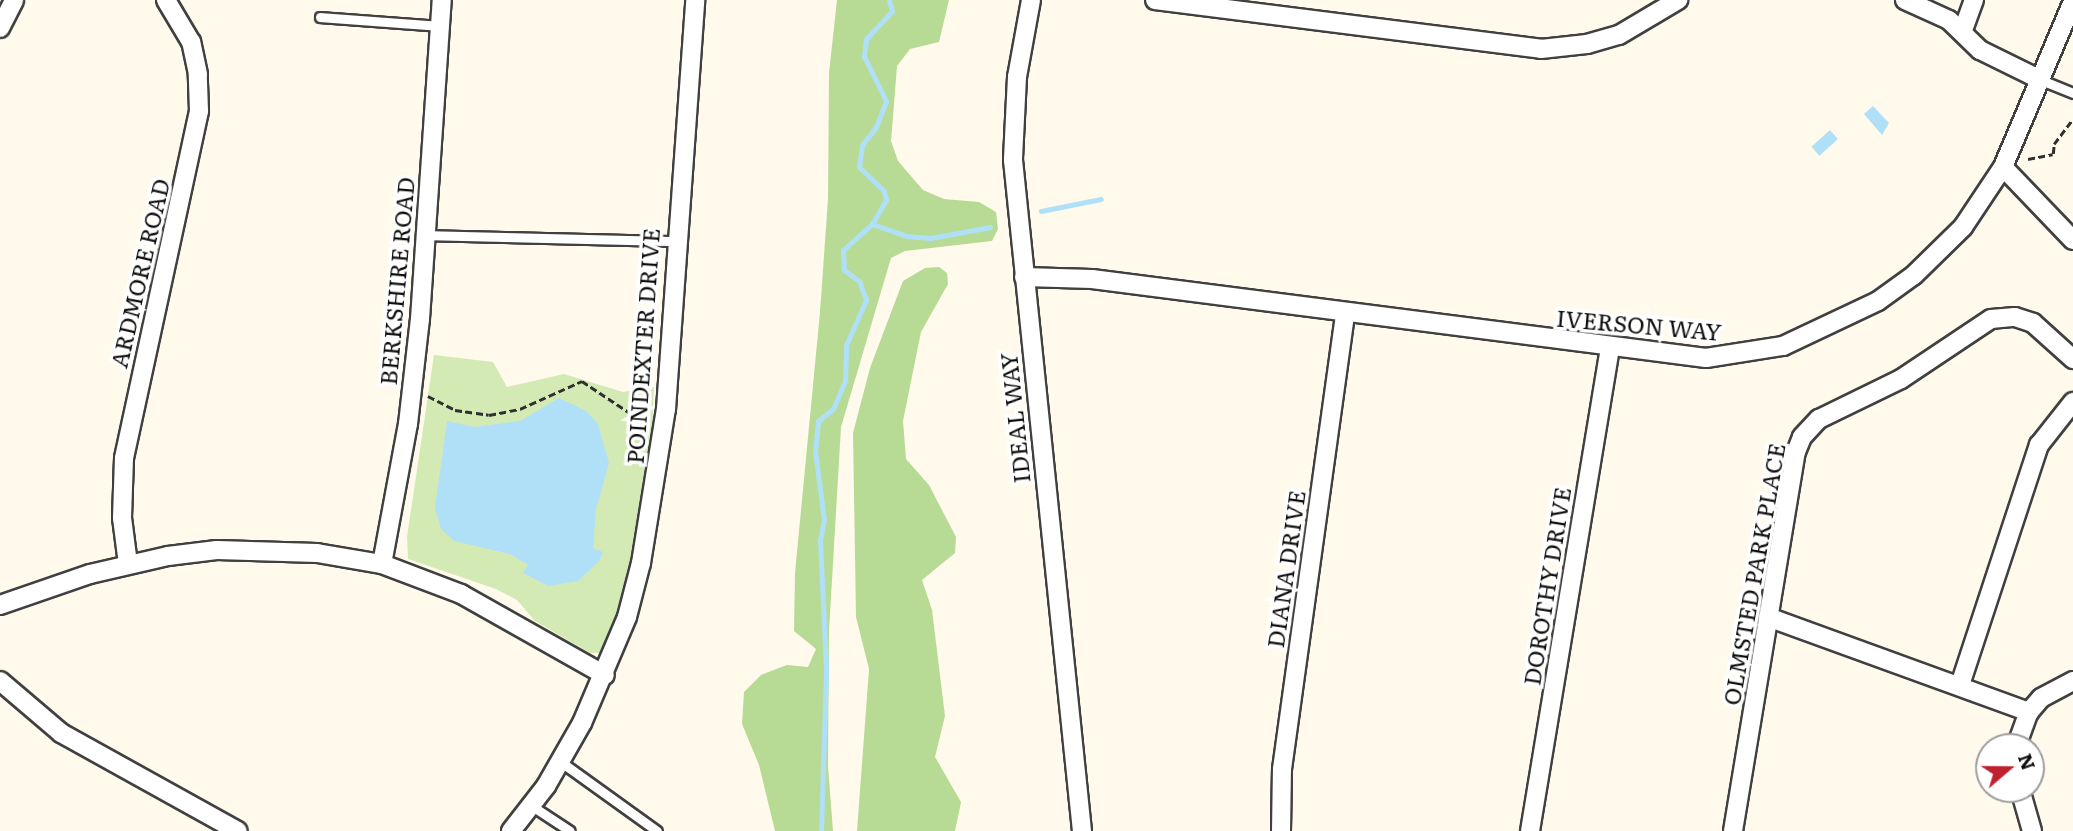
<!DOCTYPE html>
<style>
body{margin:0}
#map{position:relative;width:2073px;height:831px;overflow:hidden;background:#fffaec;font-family:Literata,serif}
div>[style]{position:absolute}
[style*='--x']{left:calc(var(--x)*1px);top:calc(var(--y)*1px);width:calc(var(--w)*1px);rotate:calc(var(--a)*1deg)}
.green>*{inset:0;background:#d3eab5}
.forest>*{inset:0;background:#b7db94}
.water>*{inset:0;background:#afe0f8;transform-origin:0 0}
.stream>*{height:5px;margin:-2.5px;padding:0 2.5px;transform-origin:2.5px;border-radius:2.5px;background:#afe0f8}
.path>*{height:2.5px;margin-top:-1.25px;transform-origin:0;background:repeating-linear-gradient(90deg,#2f2f2f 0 7px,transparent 0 10.5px)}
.roads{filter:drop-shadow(2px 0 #404040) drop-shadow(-2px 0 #404040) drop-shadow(0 2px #404040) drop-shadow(0 -2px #404040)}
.lane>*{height:9px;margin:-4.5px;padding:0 4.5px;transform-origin:4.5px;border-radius:4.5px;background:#fff}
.street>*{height:18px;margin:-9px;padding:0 9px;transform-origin:9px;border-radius:9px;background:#fff}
span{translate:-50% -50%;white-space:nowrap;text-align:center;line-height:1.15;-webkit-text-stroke:7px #fff;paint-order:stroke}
.street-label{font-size:23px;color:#0d0d0d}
.north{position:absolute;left:1975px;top:733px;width:70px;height:70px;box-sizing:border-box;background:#fff;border:2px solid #9e9e9e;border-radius:50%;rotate:70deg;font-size:19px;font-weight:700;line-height:28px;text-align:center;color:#0d0d0d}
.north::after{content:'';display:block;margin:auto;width:24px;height:32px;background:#c0212f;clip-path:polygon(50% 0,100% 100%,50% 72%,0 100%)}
</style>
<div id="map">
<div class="green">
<div style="clip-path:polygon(434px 355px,493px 362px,507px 387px,564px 374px,623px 392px,654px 387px,651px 450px,634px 549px,612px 630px,600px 653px,590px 653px,535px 621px,517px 600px,496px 589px,408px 559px,407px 537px)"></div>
</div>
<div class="forest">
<div style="clip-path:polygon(837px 0,949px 0,939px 42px,910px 49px,897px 66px,891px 141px,898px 161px,923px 190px,944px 199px,979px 202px,996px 212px,998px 229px,992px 241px,905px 251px,891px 258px,841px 427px,829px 631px,828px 766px,833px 831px,775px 831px,759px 765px,742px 724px,744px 692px,761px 675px,787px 665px,808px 667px,816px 649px,794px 631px,795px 573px,820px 312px,828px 199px,829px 73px)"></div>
<div style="clip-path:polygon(939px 267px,947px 273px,948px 284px,921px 332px,903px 421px,906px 459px,929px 485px,956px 537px,955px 553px,922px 580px,932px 610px,945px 716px,935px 757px,961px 802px,955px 831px,857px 831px,869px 669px,856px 617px,853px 433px,870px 368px,903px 281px,925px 268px)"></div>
</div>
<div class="water">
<div style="clip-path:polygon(1873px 106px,1889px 123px,1882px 135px,1864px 114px)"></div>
<div style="left:1830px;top:130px;width:12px;height:25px;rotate:48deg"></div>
<div style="clip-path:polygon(559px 398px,586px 411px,598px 424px,609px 463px,596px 509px,593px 548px,603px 552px,600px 560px,578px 581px,548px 586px,523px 573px,528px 565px,510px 554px,454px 541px,441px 529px,435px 508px,447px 421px,474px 427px,520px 421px)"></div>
</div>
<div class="stream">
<div style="--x:1041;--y:211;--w:61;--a:-11.3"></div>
<div style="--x:872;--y:224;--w:37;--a:19"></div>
<div style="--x:907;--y:236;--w:24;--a:5"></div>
<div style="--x:931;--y:238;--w:60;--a:-10.6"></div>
<div style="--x:821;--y:831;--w:163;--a:-88.2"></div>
<div style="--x:826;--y:668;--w:128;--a:-92.7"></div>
<div style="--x:820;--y:540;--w:20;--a:-79"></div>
<div style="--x:824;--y:520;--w:70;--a:-97.4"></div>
<div style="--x:815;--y:451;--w:30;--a:-84"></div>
<div style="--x:818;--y:421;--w:19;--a:-39"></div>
<div style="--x:833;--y:409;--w:30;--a:-67"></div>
<div style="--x:845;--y:381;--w:36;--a:-88"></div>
<div style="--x:846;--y:345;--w:49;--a:-66"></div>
<div style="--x:866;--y:300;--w:20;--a:-110"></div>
<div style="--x:859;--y:281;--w:19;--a:-144"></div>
<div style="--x:844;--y:270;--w:20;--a:-93"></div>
<div style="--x:843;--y:250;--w:39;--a:-42"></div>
<div style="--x:872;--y:224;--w:28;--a:-60"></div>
<div style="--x:886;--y:200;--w:9;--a:-103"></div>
<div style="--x:884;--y:191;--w:35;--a:-136"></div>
<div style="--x:859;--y:167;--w:22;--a:-82"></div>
<div style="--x:862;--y:145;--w:23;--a:-52"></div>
<div style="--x:876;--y:127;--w:28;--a:-69"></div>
<div style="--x:886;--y:101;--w:50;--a:-116.1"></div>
<div style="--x:864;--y:56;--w:17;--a:-83"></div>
<div style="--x:866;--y:39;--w:38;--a:-47"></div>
<div style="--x:892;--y:11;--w:11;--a:-105"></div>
</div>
<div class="path">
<div style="--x:2028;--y:159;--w:25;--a:-11"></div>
<div style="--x:2053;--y:154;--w:10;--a:-84"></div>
<div style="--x:2054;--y:144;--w:31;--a:-53"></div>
<div style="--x:428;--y:396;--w:30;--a:27"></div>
<div style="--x:455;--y:410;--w:34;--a:8"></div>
<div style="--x:489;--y:415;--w:32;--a:-11"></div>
<div style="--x:520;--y:409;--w:68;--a:-24.3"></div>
<div style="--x:582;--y:381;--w:61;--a:33.7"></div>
</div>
<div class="roads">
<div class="lane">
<div style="--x:320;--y:17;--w:120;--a:4.3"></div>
<div style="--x:2041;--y:80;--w:35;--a:22"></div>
<div style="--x:426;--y:235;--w:249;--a:1.4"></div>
<div style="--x:561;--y:762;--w:118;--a:35.7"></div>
<div style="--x:532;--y:806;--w:45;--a:33.3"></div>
</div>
<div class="street">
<div style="--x:1031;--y:0;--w:78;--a:100.3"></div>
<div style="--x:1017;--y:77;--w:83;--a:92.8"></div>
<div style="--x:1013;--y:160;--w:675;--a:84.13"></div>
<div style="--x:1155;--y:0;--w:389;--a:7.2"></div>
<div style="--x:1541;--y:49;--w:46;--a:-6.2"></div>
<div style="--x:1587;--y:44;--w:33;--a:-16"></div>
<div style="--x:1619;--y:35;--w:69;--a:-30.7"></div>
<div style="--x:1905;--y:0;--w:48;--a:24.4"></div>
<div style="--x:1949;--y:20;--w:43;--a:44.1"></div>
<div style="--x:1980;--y:50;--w:68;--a:26.2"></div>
<div style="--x:0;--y:28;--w:31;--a:-63"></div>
<div style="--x:1963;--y:30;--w:32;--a:-70"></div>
<div style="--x:2003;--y:167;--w:101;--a:46.2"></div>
<div style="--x:1024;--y:277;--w:68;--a:1.7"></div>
<div style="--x:1092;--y:279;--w:619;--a:7.33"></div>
<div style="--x:1706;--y:358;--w:78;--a:-8.9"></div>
<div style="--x:1783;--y:346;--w:105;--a:-25.3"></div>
<div style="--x:1878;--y:301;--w:44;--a:-35.8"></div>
<div style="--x:1914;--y:275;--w:69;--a:-44.4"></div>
<div style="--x:1963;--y:227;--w:72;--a:-56.3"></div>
<div style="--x:2003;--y:167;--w:180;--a:-67.1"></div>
<div style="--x:128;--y:564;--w:46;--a:-97.4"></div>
<div style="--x:122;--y:518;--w:60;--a:-88.1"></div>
<div style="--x:124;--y:458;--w:355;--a:-77.8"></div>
<div style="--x:199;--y:111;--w:37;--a:-92"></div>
<div style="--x:198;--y:74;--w:33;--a:-102"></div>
<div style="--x:191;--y:42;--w:49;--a:-120.8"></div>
<div style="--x:382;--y:564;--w:142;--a:-79.5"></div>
<div style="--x:408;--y:424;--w:106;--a:-83.5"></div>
<div style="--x:420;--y:319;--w:320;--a:-86.1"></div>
<div style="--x:0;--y:605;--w:95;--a:-19"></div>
<div style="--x:90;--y:574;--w:80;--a:-13"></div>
<div style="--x:168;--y:556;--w:49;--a:-7"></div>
<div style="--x:217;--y:550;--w:100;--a:1.7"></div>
<div style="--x:317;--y:553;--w:66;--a:9.6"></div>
<div style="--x:382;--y:564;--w:85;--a:20.8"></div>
<div style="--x:461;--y:594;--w:165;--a:29.4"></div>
<div style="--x:1768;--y:617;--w:278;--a:20"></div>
<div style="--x:0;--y:681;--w:80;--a:40.4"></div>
<div style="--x:61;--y:733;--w:202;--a:29"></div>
<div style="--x:1960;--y:685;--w:253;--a:-71.8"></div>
<div style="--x:2039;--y:445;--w:55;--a:-51.7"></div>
<div style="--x:2016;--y:747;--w:37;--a:-70"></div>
<div style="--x:2029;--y:712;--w:18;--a:-49"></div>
<div style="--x:2041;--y:698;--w:36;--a:-28"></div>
<div style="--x:2020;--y:789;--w:44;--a:74.1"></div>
<div style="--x:511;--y:831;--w:57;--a:-52.1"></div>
<div style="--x:546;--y:786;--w:73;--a:-60.3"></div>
<div style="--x:582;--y:723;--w:115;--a:-67"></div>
<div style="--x:627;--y:617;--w:56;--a:-75.5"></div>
<div style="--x:641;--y:563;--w:156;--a:-80.8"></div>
<div style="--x:666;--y:409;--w:410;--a:-85.9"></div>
<div style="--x:1281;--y:831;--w:62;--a:-89.1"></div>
<div style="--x:1282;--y:769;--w:460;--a:-82.1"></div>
<div style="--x:1530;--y:831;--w:489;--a:-80.6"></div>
<div style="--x:1733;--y:831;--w:384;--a:-80.6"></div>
<div style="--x:1796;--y:452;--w:16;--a:-68"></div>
<div style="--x:1802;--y:437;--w:25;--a:-47"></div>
<div style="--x:1819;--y:419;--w:91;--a:-26"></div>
<div style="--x:1901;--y:379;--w:108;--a:-33.7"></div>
<div style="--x:1991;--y:319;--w:24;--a:-5"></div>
<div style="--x:2015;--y:317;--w:19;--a:18"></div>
<div style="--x:2033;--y:323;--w:54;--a:42"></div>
</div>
</div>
<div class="street-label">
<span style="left:139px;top:273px;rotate:-77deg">ARDMORE ROAD</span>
<span style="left:396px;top:281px;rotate:-85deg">BERKSHIRE ROAD</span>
<span style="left:1639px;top:324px;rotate:5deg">IVERSON WAY</span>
<span style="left:642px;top:346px;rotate:-86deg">POINDEXTER DRIVE</span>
<span style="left:1014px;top:418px;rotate:-96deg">IDEAL WAY</span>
<span style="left:1285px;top:569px;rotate:-82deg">DIANA DRIVE</span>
<span style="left:1753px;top:574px;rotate:-80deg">OLMSTED PARK PLACE</span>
<span style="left:1546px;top:586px;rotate:-81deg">DOROTHY DRIVE</span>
</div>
<div class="north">N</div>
</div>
